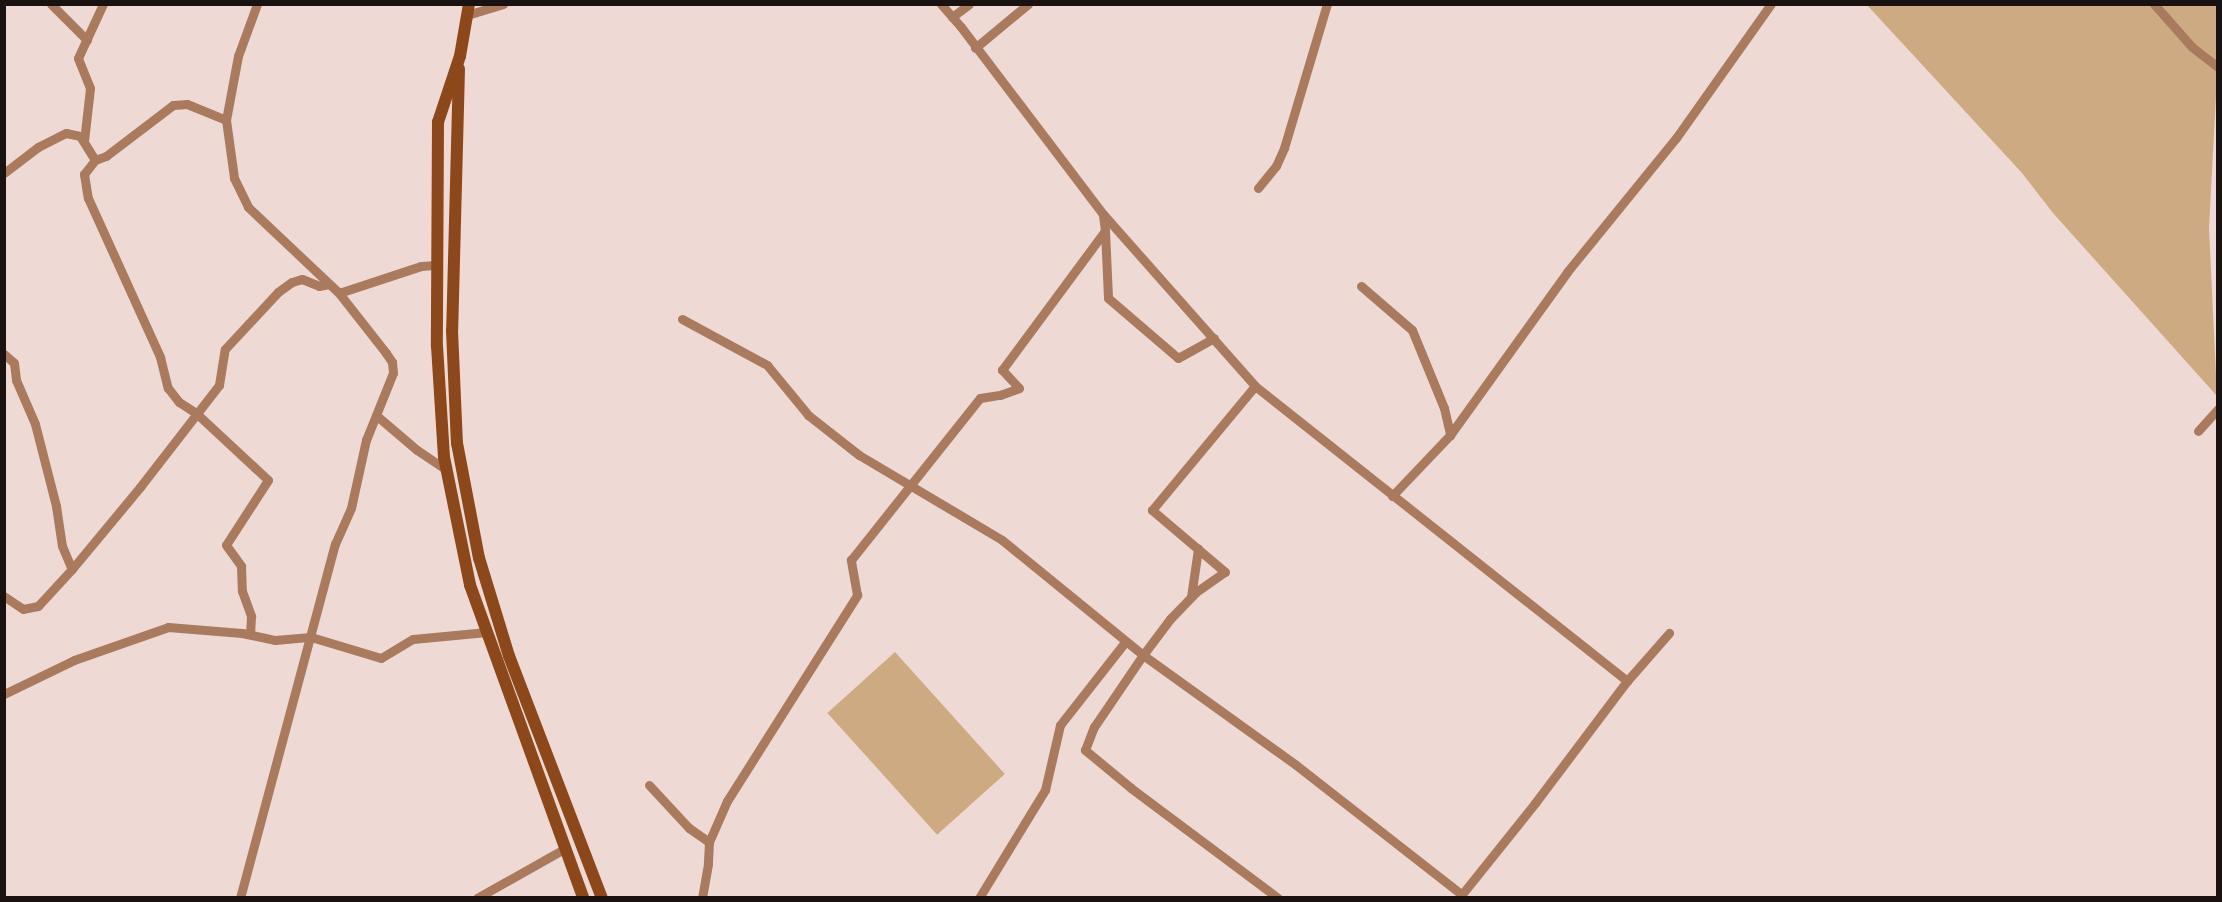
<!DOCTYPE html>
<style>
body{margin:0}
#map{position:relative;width:2222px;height:902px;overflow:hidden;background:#efd9d5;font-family:Montserrat,sans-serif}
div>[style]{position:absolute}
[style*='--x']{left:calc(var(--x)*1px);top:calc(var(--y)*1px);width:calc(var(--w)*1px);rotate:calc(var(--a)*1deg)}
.green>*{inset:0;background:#cdaa81;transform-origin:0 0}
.minor>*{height:9px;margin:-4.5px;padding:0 4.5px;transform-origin:4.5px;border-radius:4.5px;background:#aa7a5f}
.secondary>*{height:12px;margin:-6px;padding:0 6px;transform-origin:6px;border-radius:6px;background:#8c481b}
span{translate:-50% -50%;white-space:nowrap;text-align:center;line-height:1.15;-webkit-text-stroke:4.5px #fff;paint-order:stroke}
.frame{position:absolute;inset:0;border:6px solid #191211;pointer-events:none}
</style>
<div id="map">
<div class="green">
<div style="clip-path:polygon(1867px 5px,2217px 5px,2217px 77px,2209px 228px,2217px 396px,2053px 213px,2022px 173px)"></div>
<div style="left:895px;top:652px;width:164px;height:91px;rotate:48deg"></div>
</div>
<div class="minor">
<div style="--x:51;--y:4;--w:51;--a:45"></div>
<div style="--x:941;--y:4;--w:30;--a:49"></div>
<div style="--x:961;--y:27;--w:235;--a:52.8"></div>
<div style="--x:1103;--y:214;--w:230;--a:48.5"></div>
<div style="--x:1255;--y:386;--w:475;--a:38.4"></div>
<div style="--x:2154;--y:4;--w:57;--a:48.5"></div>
<div style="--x:2192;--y:47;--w:33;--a:38"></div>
<div style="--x:467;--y:15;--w:38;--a:-17"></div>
<div style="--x:952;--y:17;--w:21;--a:-37"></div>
<div style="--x:975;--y:48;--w:69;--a:-39.7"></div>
<div style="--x:226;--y:120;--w:65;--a:-79.4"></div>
<div style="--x:238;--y:56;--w:55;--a:-69.9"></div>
<div style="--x:84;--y:141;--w:53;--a:-83.5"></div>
<div style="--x:90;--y:88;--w:32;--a:-112"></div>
<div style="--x:78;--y:58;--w:60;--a:-65.2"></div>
<div style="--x:95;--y:160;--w:18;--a:128"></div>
<div style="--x:84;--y:174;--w:24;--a:81"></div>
<div style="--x:88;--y:198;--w:175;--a:65.6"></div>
<div style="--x:160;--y:357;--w:32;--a:76"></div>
<div style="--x:168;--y:388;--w:18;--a:52"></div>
<div style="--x:179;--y:402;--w:20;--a:33"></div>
<div style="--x:196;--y:413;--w:98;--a:42.9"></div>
<div style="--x:268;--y:480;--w:77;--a:122.9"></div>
<div style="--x:226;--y:545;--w:26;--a:54"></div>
<div style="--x:241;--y:566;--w:25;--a:88"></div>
<div style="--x:242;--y:591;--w:27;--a:70"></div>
<div style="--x:251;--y:616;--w:18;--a:93"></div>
<div style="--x:4;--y:173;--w:43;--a:-37.4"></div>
<div style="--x:38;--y:147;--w:31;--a:-27"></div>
<div style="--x:66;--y:133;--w:14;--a:12"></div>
<div style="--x:80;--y:136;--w:28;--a:58"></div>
<div style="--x:95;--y:160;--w:12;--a:-20"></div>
<div style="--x:106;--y:156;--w:84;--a:-37.3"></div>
<div style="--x:173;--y:105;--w:14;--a:-4"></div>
<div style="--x:187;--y:104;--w:42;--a:22.3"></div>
<div style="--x:226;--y:120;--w:59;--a:82.1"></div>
<div style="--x:234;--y:178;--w:32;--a:64"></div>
<div style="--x:248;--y:207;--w:125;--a:43.4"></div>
<div style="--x:339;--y:293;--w:86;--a:-18.2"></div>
<div style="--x:421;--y:266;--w:16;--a:-4"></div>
<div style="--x:1258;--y:188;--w:28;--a:-51"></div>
<div style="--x:1276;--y:166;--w:20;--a:-66"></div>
<div style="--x:1284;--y:148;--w:150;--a:-73.4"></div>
<div style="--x:1105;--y:231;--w:67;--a:87.4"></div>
<div style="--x:1108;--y:298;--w:92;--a:40.6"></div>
<div style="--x:1178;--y:358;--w:41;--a:-29.1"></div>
<div style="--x:1361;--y:286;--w:67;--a:40.8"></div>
<div style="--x:1412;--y:330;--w:84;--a:67.7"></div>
<div style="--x:1444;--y:408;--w:28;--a:77"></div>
<div style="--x:682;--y:319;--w:97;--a:28.4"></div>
<div style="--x:767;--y:365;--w:65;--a:50.6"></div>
<div style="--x:808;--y:415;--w:65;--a:38.1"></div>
<div style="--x:859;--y:455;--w:166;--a:30.7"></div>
<div style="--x:1002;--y:540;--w:182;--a:39.2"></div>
<div style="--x:1143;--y:655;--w:45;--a:-53.1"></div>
<div style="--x:1170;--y:619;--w:37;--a:-46"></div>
<div style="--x:1196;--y:592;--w:35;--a:-35"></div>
<div style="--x:1225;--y:572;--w:96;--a:-139.7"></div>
<div style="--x:1152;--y:510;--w:161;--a:-50.3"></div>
<div style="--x:4;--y:354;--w:13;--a:42"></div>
<div style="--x:14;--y:363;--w:17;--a:83"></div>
<div style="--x:16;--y:380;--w:48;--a:66.6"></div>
<div style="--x:35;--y:424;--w:85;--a:75.6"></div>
<div style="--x:56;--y:506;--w:40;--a:81.5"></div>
<div style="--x:62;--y:546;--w:25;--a:67"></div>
<div style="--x:72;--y:569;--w:50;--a:132.6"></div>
<div style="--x:38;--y:606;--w:15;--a:169"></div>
<div style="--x:23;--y:609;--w:23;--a:-146"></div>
<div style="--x:377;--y:416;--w:52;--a:40.4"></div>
<div style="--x:417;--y:450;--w:36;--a:34"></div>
<div style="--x:2198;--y:431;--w:30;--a:-48"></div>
<div style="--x:1392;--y:496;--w:84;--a:-46.4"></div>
<div style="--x:1450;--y:435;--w:201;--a:-54.3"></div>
<div style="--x:1567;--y:272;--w:173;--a:-50.9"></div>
<div style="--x:1676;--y:138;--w:164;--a:-54.7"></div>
<div style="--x:72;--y:569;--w:107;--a:-50.3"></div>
<div style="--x:140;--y:487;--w:129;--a:-52.2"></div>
<div style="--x:219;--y:385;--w:36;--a:-81"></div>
<div style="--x:225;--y:349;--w:78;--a:-47.1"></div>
<div style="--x:278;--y:292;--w:17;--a:-36"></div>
<div style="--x:292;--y:282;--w:10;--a:-17"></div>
<div style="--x:302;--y:279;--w:18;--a:22"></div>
<div style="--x:319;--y:286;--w:10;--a:-11"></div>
<div style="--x:1191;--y:597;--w:49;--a:-81.7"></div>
<div style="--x:4;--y:694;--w:78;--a:-25.9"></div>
<div style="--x:74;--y:660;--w:100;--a:-19.3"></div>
<div style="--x:168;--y:627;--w:74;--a:4.6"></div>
<div style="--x:242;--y:633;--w:34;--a:12"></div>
<div style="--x:275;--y:640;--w:36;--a:-5"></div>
<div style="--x:311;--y:637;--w:73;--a:16.7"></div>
<div style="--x:381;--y:658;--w:37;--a:-31"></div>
<div style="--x:413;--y:639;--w:74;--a:-5.4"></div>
<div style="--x:649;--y:785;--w:59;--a:47.1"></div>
<div style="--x:689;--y:828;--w:24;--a:35"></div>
<div style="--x:709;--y:842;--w:22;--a:93"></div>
<div style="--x:708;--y:864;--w:35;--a:100"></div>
<div style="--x:709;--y:842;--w:45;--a:-66.3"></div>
<div style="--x:727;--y:801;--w:244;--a:-57.7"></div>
<div style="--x:857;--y:595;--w:36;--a:-100"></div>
<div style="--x:851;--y:560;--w:207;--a:-51.5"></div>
<div style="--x:980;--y:398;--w:20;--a:-9"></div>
<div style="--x:1000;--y:395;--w:20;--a:-20"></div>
<div style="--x:1019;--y:388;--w:25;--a:-133"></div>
<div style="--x:1002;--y:370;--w:173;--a:-53.5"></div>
<div style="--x:1105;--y:231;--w:17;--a:-97"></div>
<div style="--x:240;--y:898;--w:367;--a:-75"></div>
<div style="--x:335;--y:544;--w:39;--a:-66"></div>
<div style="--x:351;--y:508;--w:70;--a:-77.6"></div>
<div style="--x:366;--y:440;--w:72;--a:-68.1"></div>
<div style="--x:393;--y:373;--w:11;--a:-95"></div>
<div style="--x:392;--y:362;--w:11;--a:-124"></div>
<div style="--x:386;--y:353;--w:76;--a:-128.1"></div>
<div style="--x:477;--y:898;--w:100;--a:-29.4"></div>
<div style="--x:979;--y:898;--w:127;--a:-58.6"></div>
<div style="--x:1045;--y:790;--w:67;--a:-77"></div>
<div style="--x:1060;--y:725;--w:105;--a:-51.9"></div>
<div style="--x:1278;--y:898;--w:184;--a:-143.2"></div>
<div style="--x:1131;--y:788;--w:60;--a:-140.4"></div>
<div style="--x:1085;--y:750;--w:25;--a:-69"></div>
<div style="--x:1094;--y:727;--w:87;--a:-55.8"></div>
<div style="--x:1143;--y:655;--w:188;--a:35.7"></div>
<div style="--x:1296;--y:765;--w:209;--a:38"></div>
<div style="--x:1459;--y:898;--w:122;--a:-51.3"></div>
<div style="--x:1535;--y:803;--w:153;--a:-53"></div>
<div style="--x:1627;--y:681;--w:64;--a:-48.8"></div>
</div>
<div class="secondary">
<div style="--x:469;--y:4;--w:53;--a:99.8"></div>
<div style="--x:460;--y:56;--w:70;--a:108.4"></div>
<div style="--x:438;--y:122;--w:224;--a:90.3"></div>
<div style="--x:437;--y:346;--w:111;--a:86.4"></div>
<div style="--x:444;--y:457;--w:131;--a:78.5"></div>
<div style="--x:470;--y:585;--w:333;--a:70.1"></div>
<div style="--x:459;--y:69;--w:261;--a:91.5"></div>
<div style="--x:452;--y:330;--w:113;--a:87.5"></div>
<div style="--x:457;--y:443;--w:117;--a:79.2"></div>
<div style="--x:479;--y:558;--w:102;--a:73"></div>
<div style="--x:509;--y:656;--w:259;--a:69"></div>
</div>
<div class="frame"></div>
</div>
